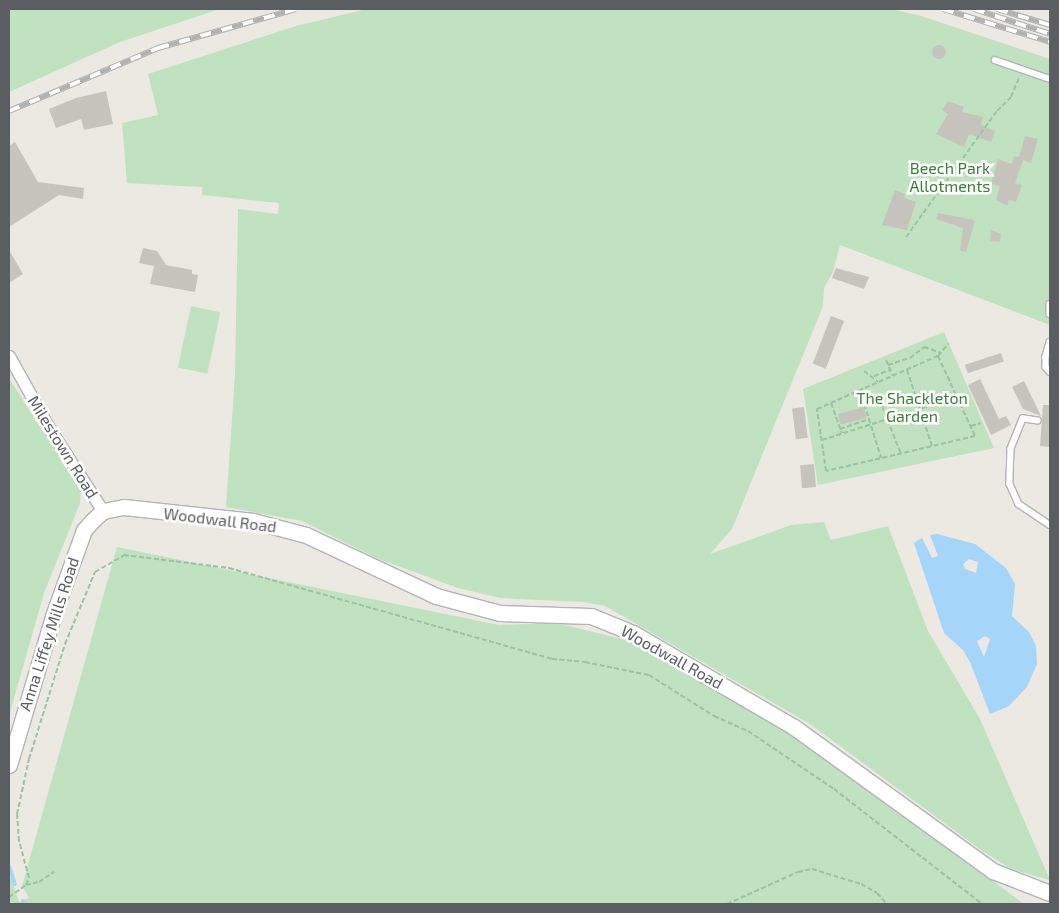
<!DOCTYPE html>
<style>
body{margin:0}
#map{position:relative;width:1059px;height:913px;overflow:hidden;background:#ece9e2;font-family:"Exo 2",sans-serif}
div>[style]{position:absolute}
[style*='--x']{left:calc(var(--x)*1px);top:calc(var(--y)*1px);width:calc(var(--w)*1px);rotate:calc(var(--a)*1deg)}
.green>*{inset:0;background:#c0e2c0;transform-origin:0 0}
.water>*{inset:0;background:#a5d5f8}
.stream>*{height:4px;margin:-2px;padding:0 2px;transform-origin:2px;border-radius:2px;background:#a5d5f8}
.building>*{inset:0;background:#c7c4be;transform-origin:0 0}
.round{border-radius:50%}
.path>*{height:2px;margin-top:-1px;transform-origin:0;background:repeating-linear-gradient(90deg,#9ac2a4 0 5px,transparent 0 7.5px)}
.roads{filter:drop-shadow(1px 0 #b2b4b8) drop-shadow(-1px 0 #b2b4b8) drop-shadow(0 1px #b2b4b8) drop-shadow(0 -1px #b2b4b8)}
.lane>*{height:5.5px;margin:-2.75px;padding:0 2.75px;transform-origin:2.75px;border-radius:2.75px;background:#fff}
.street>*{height:11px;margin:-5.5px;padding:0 5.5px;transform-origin:5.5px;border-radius:5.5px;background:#fff}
.secondary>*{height:15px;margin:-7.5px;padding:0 7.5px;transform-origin:7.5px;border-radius:7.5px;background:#fff}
.rail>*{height:5.5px;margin-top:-2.75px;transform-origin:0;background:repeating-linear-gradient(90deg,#fff 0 11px,#b0b1b1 0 22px);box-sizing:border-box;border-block:1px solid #b0b1b1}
span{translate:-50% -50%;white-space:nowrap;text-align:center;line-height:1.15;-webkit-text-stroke:5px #fff;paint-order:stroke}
.park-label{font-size:16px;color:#3b7f3d}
.street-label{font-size:16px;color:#5a5d61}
.frame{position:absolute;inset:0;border:10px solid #5a5d61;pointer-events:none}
</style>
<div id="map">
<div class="green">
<div style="clip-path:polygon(10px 9px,220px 9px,120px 42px,9px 92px)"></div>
<div style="clip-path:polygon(367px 9px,891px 9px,921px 16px,1050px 59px,1050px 325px,840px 245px,833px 272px,824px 288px,823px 306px,732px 529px,710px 554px,791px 525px,824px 522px,831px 540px,888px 526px,928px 631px,980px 719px,1050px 880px,1011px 869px,981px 850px,810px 724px,605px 606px,584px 602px,500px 598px,458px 588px,376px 558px,302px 521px,226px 507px,235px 375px,238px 209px,278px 214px,279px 203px,202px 195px,202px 187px,127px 183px,122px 123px,158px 115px,148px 74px,296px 26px)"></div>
<div style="left:191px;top:306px;width:30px;height:63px;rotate:12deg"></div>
<div style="clip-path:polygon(944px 332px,994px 448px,818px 485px,803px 389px)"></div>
<div style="clip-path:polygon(9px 378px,81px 492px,80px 503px,44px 593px,9px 716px)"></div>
<div style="clip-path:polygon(117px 547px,499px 625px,556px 623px,635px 642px,809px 744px,1024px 904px,9px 904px,9px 873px,19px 902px,29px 898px,22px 886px)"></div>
</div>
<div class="water">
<div style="clip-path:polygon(evenodd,937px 534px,975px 544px,1006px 568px,1015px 584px,1012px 616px,1029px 632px,1036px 646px,1037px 664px,1027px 687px,1009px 706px,990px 714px,970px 662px,963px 650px,944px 633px,914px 543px,922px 538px,932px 558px,938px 556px,930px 535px,937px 534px,969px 559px,978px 562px,976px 573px,965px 569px,963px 564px,969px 559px,937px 534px,985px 636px,990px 639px,984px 657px,977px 641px,985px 636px)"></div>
</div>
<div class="stream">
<div style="--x:9;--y:866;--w:19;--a:72"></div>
<div style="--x:23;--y:901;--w:4;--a:56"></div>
</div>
<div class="building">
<div class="round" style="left:932px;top:45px;width:14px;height:14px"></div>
<div style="clip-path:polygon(106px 91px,113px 124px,84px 130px,81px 119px,56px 128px,49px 109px,76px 98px)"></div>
<div style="clip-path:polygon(948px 101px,964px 107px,962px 112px,983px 117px,981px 125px,995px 131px,991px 142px,969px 134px,964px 147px,936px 134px,948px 114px,942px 110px)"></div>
<div style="clip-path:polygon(1025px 136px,1038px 139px,1031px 163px,1023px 160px,1015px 183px,1022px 185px,1016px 202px,1009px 200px,1007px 206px,996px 200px,1000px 186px,991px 184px,998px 159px,1012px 164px,1014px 156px,1019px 157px)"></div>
<div style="clip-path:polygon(15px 142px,38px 182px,84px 188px,83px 199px,59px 195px,9px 227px,9px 146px)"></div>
<div style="clip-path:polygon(895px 190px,905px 194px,904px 198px,916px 202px,907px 230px,882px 225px)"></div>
<div style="clip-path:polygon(938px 213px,975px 220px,966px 252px,960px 251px,963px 228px,936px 219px)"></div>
<div style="clip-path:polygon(991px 230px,1001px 234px,1000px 242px,990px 241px)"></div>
<div style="clip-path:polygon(143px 248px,157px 251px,166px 265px,192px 270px,192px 274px,198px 275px,195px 292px,150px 284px,154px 266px,139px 263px)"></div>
<div style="clip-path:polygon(9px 250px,23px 274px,9px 283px)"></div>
<div style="clip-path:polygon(836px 268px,869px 277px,864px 289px,832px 278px)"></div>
<div style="left:831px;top:316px;width:14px;height:51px;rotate:21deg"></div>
<div style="left:1001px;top:353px;width:9px;height:38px;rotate:72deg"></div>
<div style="clip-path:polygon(980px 379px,999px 419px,1006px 416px,1011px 425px,991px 435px,968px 385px)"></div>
<div style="clip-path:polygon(1024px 381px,1041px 416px,1023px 409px,1012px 387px)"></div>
<div style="clip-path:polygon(1043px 405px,1050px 405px,1050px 447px,1040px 446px)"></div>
<div style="left:804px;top:407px;width:31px;height:12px;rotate:83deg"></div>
<div style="left:864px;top:407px;width:11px;height:27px;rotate:75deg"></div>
<div style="left:814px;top:464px;width:23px;height:14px;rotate:85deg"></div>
</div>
<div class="path">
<div style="--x:906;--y:237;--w:155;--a:-54.2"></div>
<div style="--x:997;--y:111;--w:20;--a:-45"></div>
<div style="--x:1011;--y:97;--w:21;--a:-67"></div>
<div style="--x:938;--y:356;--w:88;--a:65.2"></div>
<div style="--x:975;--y:436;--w:153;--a:166.8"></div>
<div style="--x:826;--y:471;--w:63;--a:-98.3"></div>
<div style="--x:817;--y:409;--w:132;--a:-23.7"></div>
<div style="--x:938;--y:356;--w:16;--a:-50"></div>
<div style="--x:886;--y:360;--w:17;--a:66"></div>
<div style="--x:888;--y:365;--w:23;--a:-18"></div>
<div style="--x:910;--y:358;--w:18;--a:-38"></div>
<div style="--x:924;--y:347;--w:18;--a:19"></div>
<div style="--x:907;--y:370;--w:80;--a:71.8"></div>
<div style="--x:864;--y:371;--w:18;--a:38"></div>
<div style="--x:874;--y:376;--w:17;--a:-21"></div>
<div style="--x:860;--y:390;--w:71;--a:72.8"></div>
<div style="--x:831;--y:403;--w:32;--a:70"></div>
<div style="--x:882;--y:406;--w:52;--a:68.4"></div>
<div style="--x:971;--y:426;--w:10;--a:-17"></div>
<div style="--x:840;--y:429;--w:31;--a:-19"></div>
<div style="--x:822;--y:440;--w:142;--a:-17.7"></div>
<div style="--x:26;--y:885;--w:13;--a:-13"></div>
<div style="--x:39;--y:882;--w:18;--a:-34"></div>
<div style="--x:9;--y:897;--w:21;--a:-35"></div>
<div style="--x:26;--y:885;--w:8;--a:-67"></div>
<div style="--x:29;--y:878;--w:38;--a:-105"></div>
<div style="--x:19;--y:841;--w:27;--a:-94"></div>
<div style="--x:17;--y:814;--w:56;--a:-77.7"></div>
<div style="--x:29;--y:759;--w:121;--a:-72.6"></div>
<div style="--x:65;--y:644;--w:78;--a:-67.4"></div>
<div style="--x:95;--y:572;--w:34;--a:-30"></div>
<div style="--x:124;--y:555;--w:106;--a:7.1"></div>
<div style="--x:229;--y:568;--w:336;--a:15.7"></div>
<div style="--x:552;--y:659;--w:33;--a:5"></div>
<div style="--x:585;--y:662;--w:65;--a:11.5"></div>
<div style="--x:649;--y:675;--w:77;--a:32.2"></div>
<div style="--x:714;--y:716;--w:37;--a:24"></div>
<div style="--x:748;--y:731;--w:104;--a:34"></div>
<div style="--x:834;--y:789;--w:187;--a:37.8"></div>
<div style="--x:727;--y:904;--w:78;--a:-24.3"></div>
<div style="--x:798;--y:872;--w:14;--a:-12"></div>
<div style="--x:812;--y:869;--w:51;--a:17"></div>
<div style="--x:861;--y:884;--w:18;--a:29"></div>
<div style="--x:877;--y:893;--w:15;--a:48"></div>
</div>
<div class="roads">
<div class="lane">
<div style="--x:995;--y:60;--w:58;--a:19.1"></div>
<div style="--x:1050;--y:304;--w:10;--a:90"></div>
<div style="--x:1050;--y:342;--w:16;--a:105"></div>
<div style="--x:1046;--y:357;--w:10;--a:90"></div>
<div style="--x:1046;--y:367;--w:6;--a:51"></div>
<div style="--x:1038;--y:421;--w:15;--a:-172"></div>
<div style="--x:1023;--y:419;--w:32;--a:112"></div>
<div style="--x:1011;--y:449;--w:35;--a:92"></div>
<div style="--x:1010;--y:484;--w:22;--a:66"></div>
<div style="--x:1019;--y:504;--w:37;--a:34"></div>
</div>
<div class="street">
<div style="--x:9;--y:356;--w:82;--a:60.9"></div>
<div style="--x:49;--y:428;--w:99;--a:57"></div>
</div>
<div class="secondary">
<div style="--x:9;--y:765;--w:155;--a:-73.5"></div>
<div style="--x:53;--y:616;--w:91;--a:-70.2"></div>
<div style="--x:84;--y:530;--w:13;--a:-48"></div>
<div style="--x:93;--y:520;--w:13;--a:-42"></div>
<div style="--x:103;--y:511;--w:21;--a:-11"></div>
<div style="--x:124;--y:507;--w:130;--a:6.2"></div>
<div style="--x:253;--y:521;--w:55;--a:14.8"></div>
<div style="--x:306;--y:535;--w:144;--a:25.1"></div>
<div style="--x:436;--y:596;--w:66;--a:14.9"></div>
<div style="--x:500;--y:613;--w:91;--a:1.9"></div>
<div style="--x:591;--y:616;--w:45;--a:22"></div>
<div style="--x:633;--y:633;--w:186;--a:30.3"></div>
<div style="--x:794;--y:727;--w:246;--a:35.9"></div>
<div style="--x:993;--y:871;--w:61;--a:21.1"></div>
</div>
</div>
<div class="rail">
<div style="--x:943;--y:9;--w:112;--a:17.1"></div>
<div style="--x:974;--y:9;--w:80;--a:18.2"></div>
<div style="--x:997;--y:9;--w:55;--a:16.8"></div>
<div style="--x:9;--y:111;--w:162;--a:-22.9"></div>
<div style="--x:158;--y:48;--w:143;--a:-15.8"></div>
</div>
<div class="park-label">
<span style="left:950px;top:177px">Beech Park<br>Allotments</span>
<span style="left:912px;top:407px">The Shackleton<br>Garden</span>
</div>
<div class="street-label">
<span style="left:63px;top:447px;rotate:58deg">Milestown Road</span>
<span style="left:220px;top:520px;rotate:7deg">Woodwall Road</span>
<span style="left:49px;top:634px;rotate:-72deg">Anna Liffey Mills Road</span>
<span style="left:672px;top:657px;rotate:29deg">Woodwall Road</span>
</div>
<div class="frame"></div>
</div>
